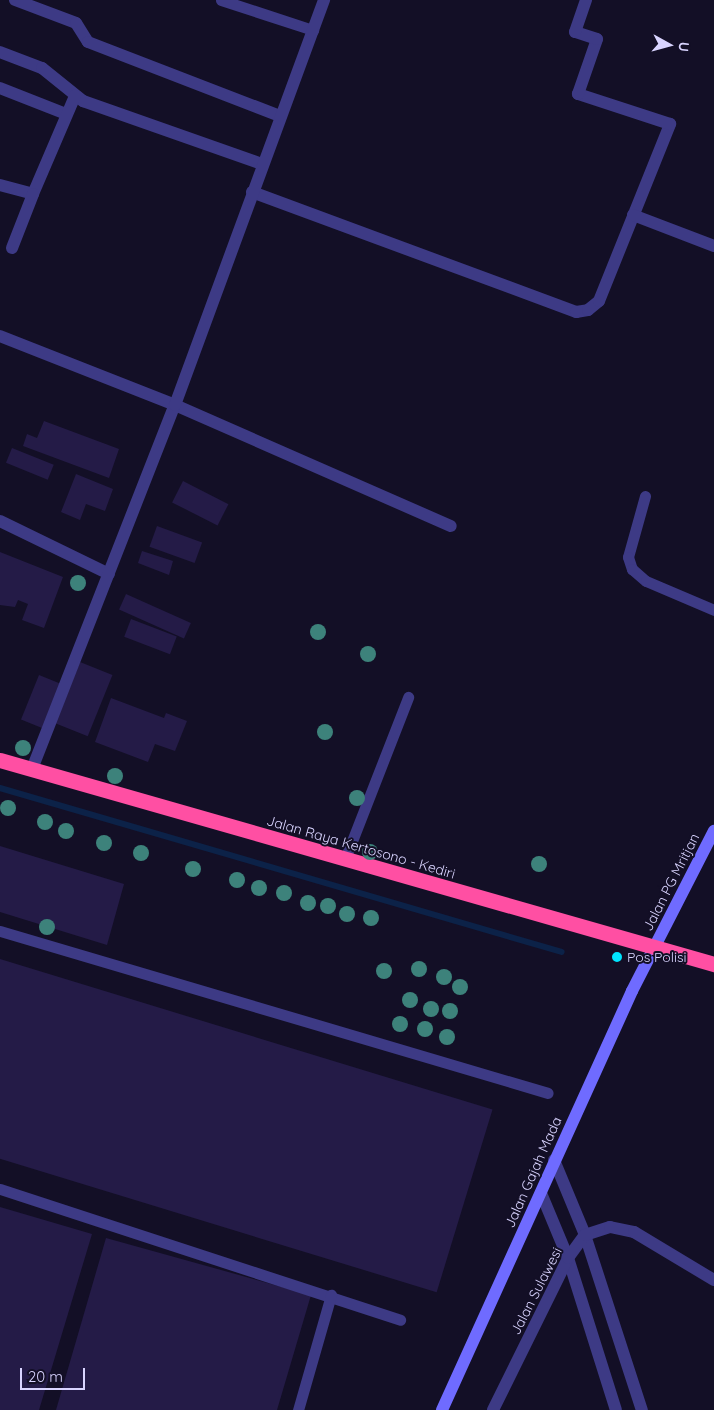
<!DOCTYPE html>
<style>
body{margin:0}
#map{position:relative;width:714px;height:1410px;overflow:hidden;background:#130f26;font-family:Quicksand,sans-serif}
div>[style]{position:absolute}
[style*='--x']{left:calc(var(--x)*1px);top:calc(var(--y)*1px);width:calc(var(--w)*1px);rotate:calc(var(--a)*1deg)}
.stream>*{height:6px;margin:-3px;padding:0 3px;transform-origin:3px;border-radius:3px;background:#0c2248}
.building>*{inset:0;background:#241b47;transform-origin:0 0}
.lane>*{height:11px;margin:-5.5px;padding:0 5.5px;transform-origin:5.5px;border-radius:5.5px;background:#3d3a85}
.street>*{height:12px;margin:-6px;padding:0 6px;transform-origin:6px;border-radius:6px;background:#3d3a85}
.secondary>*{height:12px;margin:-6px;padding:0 6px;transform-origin:6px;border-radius:6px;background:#6f6bff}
.highway>*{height:15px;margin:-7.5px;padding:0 7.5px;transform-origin:7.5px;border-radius:7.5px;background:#ff4fa3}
.trees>*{width:16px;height:16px;margin:-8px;border-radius:50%;background:#3d827b}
.dots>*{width:14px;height:14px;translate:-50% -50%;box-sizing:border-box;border:2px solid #130f26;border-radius:50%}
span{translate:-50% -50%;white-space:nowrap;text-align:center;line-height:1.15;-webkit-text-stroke:4px #130f26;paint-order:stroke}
.street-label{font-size:14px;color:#d9d4ff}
.poi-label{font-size:14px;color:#d9d4ff}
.left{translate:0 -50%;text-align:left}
.north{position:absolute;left:644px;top:20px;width:50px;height:50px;-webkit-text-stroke:4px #130f26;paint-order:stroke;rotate:97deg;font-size:14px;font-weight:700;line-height:20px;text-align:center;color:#d9d4ff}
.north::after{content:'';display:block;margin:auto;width:18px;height:22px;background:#d9d4ff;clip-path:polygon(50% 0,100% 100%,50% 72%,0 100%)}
.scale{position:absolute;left:20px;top:1368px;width:65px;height:22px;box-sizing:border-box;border:2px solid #d9d4ff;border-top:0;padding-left:6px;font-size:15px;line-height:18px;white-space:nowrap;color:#d9d4ff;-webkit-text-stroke:4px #130f26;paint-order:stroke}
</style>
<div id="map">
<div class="stream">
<div style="--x:0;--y:788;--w:585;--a:16.27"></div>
</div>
<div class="building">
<div style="clip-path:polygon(44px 421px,119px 449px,109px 478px,23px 446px,27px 434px,37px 438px)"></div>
<div style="left:12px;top:448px;width:45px;height:16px;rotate:22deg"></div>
<div style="clip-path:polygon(76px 474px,113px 489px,105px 511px,86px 504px,80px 520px,61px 512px)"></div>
<div style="left:183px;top:481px;width:51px;height:24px;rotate:27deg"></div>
<div style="left:157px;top:526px;width:48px;height:22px;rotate:20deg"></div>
<div style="clip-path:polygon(142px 551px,173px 561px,169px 575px,138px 563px)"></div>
<div style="clip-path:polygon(0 552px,63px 577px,44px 628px,22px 620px,28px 604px,18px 600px,15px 607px,0 605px)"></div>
<div style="left:126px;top:594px;width:71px;height:17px;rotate:24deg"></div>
<div style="left:131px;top:619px;width:49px;height:19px;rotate:21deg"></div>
<div style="left:80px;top:662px;width:35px;height:66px;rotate:22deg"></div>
<div style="left:39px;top:675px;width:24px;height:48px;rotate:22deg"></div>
<div style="clip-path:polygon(111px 698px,164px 718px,166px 713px,187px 721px,175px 751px,155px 744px,148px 762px,95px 742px)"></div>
<div style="clip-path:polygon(0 846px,124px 884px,107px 945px,0 912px)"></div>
<div style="left:0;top:959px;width:515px;height:191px;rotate:17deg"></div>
<div style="clip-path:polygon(0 1207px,92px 1234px,39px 1410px,0 1410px)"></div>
<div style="clip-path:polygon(106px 1238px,311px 1295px,277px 1410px,56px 1410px)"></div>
</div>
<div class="lane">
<div style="--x:221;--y:0;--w:97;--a:18.1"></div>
<div style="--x:645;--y:496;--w:63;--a:105.6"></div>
<div style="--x:628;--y:557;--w:13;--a:72"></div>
<div style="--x:632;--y:569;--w:18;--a:41"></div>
<div style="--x:646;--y:581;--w:74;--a:23.1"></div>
<div style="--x:345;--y:859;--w:174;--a:-68.7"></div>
<div style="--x:0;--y:931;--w:571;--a:16.47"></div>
<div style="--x:0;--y:1189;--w:421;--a:18.1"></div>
<div style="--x:298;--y:1410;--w:120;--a:-74"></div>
</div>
<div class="street">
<div style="--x:15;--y:0;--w:65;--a:20.7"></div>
<div style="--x:76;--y:23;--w:22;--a:58"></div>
<div style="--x:88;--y:42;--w:206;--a:21.1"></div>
<div style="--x:0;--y:52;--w:45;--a:20.9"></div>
<div style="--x:42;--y:68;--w:53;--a:38.8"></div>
<div style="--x:83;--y:101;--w:190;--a:19.4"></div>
<div style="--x:0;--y:88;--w:71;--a:21.5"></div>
<div style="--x:0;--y:185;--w:34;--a:15"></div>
<div style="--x:33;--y:194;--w:107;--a:-66.8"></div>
<div style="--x:252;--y:192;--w:346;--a:20.3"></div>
<div style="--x:576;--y:312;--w:12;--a:-9"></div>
<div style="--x:588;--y:310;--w:14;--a:-39"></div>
<div style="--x:599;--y:301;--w:191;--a:-68.1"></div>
<div style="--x:670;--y:124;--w:97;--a:-161.9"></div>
<div style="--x:578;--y:94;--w:58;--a:-70.9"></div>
<div style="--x:597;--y:39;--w:23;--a:-162"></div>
<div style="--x:575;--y:32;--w:34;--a:-71"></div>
<div style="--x:633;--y:215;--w:87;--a:20.9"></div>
<div style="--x:12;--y:248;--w:58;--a:-68.7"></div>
<div style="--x:0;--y:336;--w:188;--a:21.5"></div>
<div style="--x:175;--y:405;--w:301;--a:23.7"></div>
<div style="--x:0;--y:521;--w:121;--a:25.9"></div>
<div style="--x:32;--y:769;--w:391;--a:-68.6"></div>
<div style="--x:175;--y:405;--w:432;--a:-69.8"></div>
<div style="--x:554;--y:1160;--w:81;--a:67.5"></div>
<div style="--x:585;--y:1235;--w:184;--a:72"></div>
<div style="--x:541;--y:1193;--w:70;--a:67.4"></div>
<div style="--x:568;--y:1258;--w:159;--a:72.5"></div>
<div style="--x:493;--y:1410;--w:169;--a:-63.7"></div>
<div style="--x:568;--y:1258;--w:29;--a:-54"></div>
<div style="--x:585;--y:1235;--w:26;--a:-18"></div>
<div style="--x:610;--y:1227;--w:25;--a:12"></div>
<div style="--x:634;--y:1232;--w:93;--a:31"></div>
</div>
<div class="secondary">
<div style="--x:442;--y:1410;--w:460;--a:-65.6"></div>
<div style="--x:632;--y:991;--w:180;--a:-62.9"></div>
</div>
<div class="highway">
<div style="--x:0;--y:760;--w:743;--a:15.95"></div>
</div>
<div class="trees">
<div style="left:78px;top:583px"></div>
<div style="left:318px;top:632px"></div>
<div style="left:368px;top:654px"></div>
<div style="left:325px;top:732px"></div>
<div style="left:23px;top:748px"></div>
<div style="left:115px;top:776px"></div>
<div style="left:357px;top:798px"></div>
<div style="left:8px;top:808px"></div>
<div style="left:45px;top:822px"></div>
<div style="left:66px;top:831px"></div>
<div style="left:104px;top:843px"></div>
<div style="left:370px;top:852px"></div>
<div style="left:141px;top:853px"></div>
<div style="left:539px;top:864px"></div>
<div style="left:193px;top:869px"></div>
<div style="left:237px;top:880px"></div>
<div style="left:259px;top:888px"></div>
<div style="left:284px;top:893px"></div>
<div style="left:308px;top:903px"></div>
<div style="left:328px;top:906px"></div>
<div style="left:347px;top:914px"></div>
<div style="left:371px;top:918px"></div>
<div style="left:47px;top:927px"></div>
<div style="left:419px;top:969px"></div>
<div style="left:384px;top:971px"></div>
<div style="left:444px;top:977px"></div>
<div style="left:460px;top:987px"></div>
<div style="left:410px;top:1000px"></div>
<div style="left:431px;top:1009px"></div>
<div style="left:450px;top:1011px"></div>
<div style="left:400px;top:1024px"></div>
<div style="left:425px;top:1029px"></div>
<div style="left:447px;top:1037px"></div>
</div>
<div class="dots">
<div style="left:617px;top:957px;background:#00e5ff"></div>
</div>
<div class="street-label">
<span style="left:361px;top:847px;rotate:16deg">Jalan Raya Kertosono - Kediri</span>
<span style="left:671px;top:882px;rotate:-63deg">Jalan PG Mritjan</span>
<span style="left:533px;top:1172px;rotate:-66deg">Jalan Gajah Mada</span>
<span style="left:536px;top:1291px;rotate:-63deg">Jalan Sulawesi</span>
</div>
<div class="poi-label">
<span class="left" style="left:627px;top:957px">Pos Polisi</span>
</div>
<div class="north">U</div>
<div class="scale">20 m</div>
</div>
